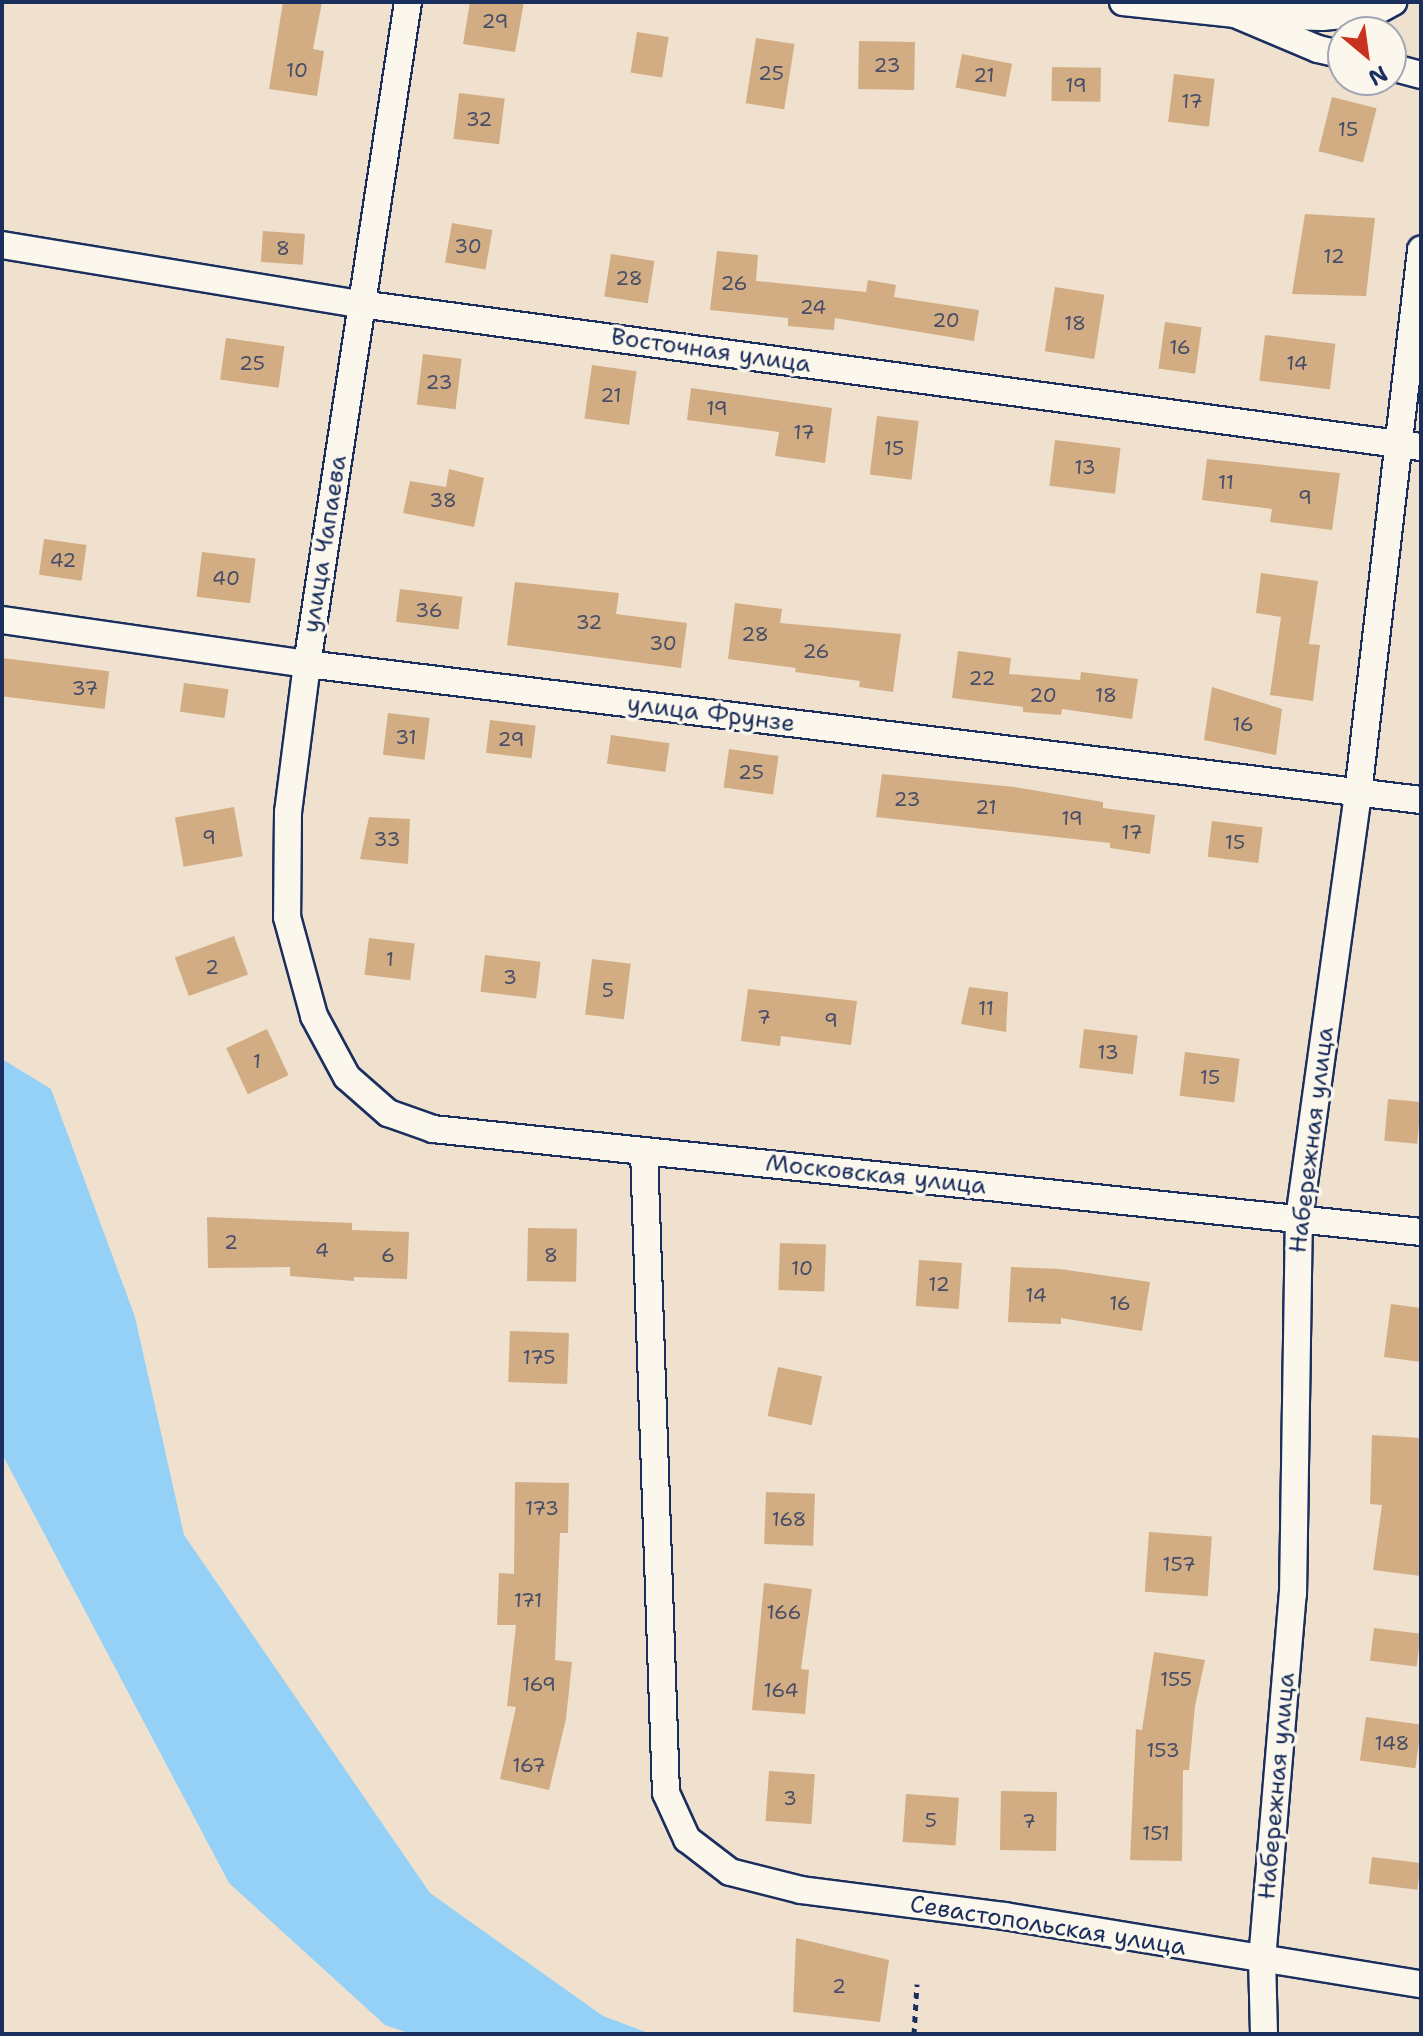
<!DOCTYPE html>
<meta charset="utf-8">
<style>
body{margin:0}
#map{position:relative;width:1423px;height:2036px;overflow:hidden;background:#efe1cd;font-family:"Shantell Sans",sans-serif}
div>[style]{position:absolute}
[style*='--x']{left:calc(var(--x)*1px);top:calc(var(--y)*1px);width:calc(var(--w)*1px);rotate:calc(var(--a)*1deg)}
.water>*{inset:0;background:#95d1f6}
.building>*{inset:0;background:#d2ad84;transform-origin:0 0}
.path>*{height:5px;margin-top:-2.5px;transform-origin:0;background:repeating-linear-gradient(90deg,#1b2f5e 0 6px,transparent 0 12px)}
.roads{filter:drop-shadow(2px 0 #1b2f5e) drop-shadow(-2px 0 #1b2f5e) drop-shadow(0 2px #1b2f5e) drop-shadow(0 -2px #1b2f5e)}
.minor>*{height:26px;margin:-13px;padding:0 13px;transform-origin:13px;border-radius:13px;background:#fbf7ec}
span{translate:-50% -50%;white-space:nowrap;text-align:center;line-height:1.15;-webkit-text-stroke:7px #fbf7ec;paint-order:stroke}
.number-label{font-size:20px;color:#494e68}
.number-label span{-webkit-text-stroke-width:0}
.street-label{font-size:24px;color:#1b2f5e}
.frame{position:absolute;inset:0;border:4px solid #1b2f5e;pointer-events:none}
.north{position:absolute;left:1327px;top:16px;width:80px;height:80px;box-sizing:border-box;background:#fbf7ec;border:2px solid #a1a7b3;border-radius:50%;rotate:151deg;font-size:22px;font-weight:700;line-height:32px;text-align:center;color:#1b2f5e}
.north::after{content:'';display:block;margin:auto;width:28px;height:36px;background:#c8321e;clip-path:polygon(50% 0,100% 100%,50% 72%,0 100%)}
</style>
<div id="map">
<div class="water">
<div style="clip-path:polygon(2px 1059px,51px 1089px,135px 1317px,184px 1535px,430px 1893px,603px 2016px,651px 2034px,411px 2034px,385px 2025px,229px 1883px,2px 1454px)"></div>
</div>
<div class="building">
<div style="clip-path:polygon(283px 2px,322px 2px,313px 49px,324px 51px,317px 96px,269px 89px)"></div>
<div style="clip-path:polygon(470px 2px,524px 2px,515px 52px,463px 44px)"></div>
<div style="left:637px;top:32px;width:32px;height:41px;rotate:9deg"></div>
<div style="left:756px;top:38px;width:39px;height:66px;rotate:9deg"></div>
<div style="left:859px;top:41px;width:56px;height:48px;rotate:1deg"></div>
<div style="left:962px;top:54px;width:51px;height:34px;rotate:11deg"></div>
<div style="left:1052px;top:67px;width:49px;height:34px;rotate:1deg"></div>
<div style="left:1174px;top:74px;width:41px;height:48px;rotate:7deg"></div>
<div style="left:459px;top:93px;width:46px;height:46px;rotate:7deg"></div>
<div style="left:1332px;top:97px;width:46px;height:56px;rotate:14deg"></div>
<div style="clip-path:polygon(1305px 214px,1375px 218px,1366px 296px,1292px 294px)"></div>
<div style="left:452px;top:223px;width:41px;height:40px;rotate:10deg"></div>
<div style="left:263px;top:231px;width:42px;height:31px;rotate:4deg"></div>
<div style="clip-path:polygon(717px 251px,758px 255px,756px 281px,866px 292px,868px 280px,896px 285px,894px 297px,979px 310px,974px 341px,835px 318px,834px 330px,788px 326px,788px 318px,710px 310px)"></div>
<div style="left:611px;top:254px;width:44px;height:43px;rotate:9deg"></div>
<div style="left:1055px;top:287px;width:50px;height:65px;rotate:9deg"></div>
<div style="left:1165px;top:322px;width:37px;height:47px;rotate:8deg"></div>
<div style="left:1265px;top:335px;width:71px;height:46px;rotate:7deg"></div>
<div style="left:226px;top:338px;width:59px;height:42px;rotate:8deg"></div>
<div style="left:423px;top:354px;width:39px;height:51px;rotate:7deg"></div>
<div style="left:592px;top:365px;width:45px;height:54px;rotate:8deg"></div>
<div style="clip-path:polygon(691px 388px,832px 408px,825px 463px,775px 456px,779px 432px,687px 420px)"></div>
<div style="left:877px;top:416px;width:42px;height:59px;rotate:7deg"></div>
<div style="left:1055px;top:440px;width:66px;height:46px;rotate:7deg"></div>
<div style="clip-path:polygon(1207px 459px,1340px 473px,1332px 530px,1270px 522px,1272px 509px,1202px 500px)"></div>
<div style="clip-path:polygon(449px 469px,484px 478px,474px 527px,403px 513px,410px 481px,446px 487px)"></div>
<div style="left:44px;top:539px;width:43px;height:36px;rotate:8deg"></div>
<div style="left:202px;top:552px;width:54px;height:45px;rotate:7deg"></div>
<div style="clip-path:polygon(1261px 573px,1318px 581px,1309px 644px,1320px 645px,1313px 701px,1270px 695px,1281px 617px,1256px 613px)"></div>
<div style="clip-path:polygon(515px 582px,619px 593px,616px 614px,687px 623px,681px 668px,507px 645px)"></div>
<div style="left:400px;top:589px;width:63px;height:33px;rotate:7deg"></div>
<div style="clip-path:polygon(735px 603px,782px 609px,780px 623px,901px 634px,893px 692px,859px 687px,860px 681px,795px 672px,796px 668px,728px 659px)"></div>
<div style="clip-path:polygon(958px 651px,1011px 658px,1009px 674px,1080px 680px,1081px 672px,1138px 679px,1132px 719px,1062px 709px,1061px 715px,1023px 712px,1023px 707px,952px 698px)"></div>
<div style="left:2px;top:658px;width:108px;height:38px;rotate:7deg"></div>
<div style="left:184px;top:683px;width:45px;height:29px;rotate:8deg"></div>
<div style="clip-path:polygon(1212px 687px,1282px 709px,1276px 755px,1204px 740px)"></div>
<div style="left:388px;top:713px;width:42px;height:42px;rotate:7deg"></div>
<div style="left:490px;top:720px;width:46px;height:33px;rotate:7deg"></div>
<div style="left:611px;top:735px;width:59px;height:29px;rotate:8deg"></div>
<div style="left:729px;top:749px;width:50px;height:39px;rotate:8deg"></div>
<div style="clip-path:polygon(882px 774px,1015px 787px,1103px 802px,1103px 808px,1155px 815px,1150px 854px,1110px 848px,1110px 843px,876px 817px)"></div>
<div style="left:234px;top:807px;width:50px;height:60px;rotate:80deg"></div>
<div style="clip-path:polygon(369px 817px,410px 819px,408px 864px,360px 859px)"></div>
<div style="left:1212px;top:821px;width:51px;height:36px;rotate:7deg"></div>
<div style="left:234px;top:936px;width:41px;height:63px;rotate:70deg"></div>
<div style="left:369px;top:938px;width:46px;height:37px;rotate:7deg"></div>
<div style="left:485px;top:955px;width:56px;height:37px;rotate:7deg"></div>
<div style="left:592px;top:959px;width:39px;height:56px;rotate:7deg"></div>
<div style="clip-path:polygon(969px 987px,1008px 992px,1006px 1032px,961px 1024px)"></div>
<div style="clip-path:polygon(748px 989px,857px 1001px,851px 1045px,781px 1036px,780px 1046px,741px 1041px)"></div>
<div style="left:267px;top:1029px;width:51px;height:45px;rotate:65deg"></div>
<div style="left:1084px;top:1029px;width:54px;height:39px;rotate:7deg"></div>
<div style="left:1185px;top:1052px;width:55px;height:44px;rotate:7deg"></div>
<div style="left:1388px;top:1099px;width:33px;height:42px;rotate:5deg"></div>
<div style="clip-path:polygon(207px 1217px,352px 1223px,352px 1230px,409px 1232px,407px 1279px,354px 1277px,354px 1281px,290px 1276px,290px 1267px,208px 1268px)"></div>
<div style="left:528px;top:1228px;width:49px;height:53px;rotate:1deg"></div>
<div style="left:780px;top:1243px;width:46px;height:47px;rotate:2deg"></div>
<div style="left:919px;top:1260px;width:43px;height:46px;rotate:4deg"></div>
<div style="clip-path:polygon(1011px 1267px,1060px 1269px,1150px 1282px,1142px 1331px,1061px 1318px,1061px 1324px,1008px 1322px)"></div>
<div style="clip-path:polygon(1391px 1304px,1421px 1308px,1421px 1362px,1384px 1357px)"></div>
<div style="left:510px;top:1331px;width:59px;height:51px;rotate:2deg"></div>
<div style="left:778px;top:1367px;width:45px;height:50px;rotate:12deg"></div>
<div style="clip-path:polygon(1372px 1435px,1421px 1438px,1421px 1576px,1373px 1570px,1382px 1505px,1370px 1504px)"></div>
<div style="clip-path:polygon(515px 1482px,569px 1483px,568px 1533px,560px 1533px,555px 1660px,572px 1662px,566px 1719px,549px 1790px,500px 1779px,516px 1707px,507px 1706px,516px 1625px,497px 1625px,499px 1573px,514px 1574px)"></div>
<div style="left:766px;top:1492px;width:49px;height:52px;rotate:2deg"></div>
<div style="left:1149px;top:1532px;width:63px;height:60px;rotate:4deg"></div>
<div style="clip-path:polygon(764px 1583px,812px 1589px,801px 1669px,809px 1670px,805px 1714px,752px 1710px)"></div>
<div style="left:1374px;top:1628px;width:47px;height:33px;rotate:7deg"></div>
<div style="clip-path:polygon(1154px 1652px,1205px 1660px,1195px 1706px,1189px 1770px,1183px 1770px,1182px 1861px,1130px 1860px,1136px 1729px,1142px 1730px)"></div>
<div style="left:1366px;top:1717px;width:56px;height:44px;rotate:8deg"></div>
<div style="left:769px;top:1771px;width:46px;height:50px;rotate:4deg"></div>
<div style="left:1001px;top:1791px;width:56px;height:59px;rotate:1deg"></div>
<div style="left:906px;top:1794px;width:53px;height:48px;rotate:4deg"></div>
<div style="left:1372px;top:1857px;width:49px;height:27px;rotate:7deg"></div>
<div style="clip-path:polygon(796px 1938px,889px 1960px,880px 2022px,793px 2012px)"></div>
</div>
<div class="path">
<div style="--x:914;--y:2034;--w:50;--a:-86.6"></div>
</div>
<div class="roads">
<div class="minor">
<div style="--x:408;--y:2;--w:670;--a:98.67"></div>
<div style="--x:307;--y:664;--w:149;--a:97.3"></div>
<div style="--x:288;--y:812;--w:105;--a:90.5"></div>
<div style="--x:287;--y:917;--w:103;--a:74.7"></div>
<div style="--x:314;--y:1016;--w:69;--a:61.6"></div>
<div style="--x:347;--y:1077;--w:55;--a:41.3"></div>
<div style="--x:388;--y:1113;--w:48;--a:19.6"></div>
<div style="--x:433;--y:1129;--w:993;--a:5.95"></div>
<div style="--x:1123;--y:2;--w:113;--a:6.1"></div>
<div style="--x:1235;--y:14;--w:90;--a:22.9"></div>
<div style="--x:1318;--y:49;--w:26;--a:13"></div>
<div style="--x:1251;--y:15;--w:71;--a:1.6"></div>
<div style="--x:1322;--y:17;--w:53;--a:-5.4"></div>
<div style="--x:1375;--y:12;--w:21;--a:-29"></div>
<div style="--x:1391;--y:67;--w:31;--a:15"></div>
<div style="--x:2;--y:245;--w:363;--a:9.4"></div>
<div style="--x:360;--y:304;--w:1071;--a:7.68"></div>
<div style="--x:2;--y:620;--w:308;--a:8.2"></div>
<div style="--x:307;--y:664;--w:1122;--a:6.96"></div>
<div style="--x:644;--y:1151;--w:642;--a:88.04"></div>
<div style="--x:666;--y:1793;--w:51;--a:65.5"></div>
<div style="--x:687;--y:1839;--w:54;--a:37.5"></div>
<div style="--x:730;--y:1872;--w:73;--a:14.2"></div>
<div style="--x:801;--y:1890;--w:205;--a:7.3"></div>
<div style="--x:1004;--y:1916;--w:423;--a:9.3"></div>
<div style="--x:1264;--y:2034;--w:74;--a:-91.5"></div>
<div style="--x:1262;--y:1960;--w:367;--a:-85.2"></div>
<div style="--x:1293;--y:1594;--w:375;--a:-89.1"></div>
<div style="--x:1299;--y:1219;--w:429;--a:-82.1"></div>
<div style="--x:1358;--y:794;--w:548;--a:-83.39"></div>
</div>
</div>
<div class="number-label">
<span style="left:495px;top:21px">29</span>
<span style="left:887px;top:65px">23</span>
<span style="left:297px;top:70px">10</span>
<span style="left:771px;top:73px">25</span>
<span style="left:984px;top:75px">21</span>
<span style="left:1076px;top:85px">19</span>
<span style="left:1192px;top:101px">17</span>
<span style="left:479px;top:119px">32</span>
<span style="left:1348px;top:129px">15</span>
<span style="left:468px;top:246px">30</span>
<span style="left:283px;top:248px">8</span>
<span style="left:1334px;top:256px">12</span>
<span style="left:629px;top:278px">28</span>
<span style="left:734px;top:283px">26</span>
<span style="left:813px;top:307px">24</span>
<span style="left:946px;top:320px">20</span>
<span style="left:1075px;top:323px">18</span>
<span style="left:1180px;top:347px">16</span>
<span style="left:252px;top:363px">25</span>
<span style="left:1297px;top:363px">14</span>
<span style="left:439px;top:382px">23</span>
<span style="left:611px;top:395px">21</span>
<span style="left:717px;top:408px">19</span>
<span style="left:804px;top:432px">17</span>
<span style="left:894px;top:448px">15</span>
<span style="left:1085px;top:467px">13</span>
<span style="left:1226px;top:482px">11</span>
<span style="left:1305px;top:497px">9</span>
<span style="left:443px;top:500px">38</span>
<span style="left:63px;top:560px">42</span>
<span style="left:226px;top:578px">40</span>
<span style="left:429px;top:610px">36</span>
<span style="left:589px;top:622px">32</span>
<span style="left:755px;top:634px">28</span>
<span style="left:663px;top:643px">30</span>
<span style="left:816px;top:651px">26</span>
<span style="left:982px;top:678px">22</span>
<span style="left:85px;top:688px">37</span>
<span style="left:1043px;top:695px">20</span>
<span style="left:1106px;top:695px">18</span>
<span style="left:1243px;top:724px">16</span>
<span style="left:406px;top:737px">31</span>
<span style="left:511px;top:739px">29</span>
<span style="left:751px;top:772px">25</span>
<span style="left:907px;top:799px">23</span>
<span style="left:986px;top:807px">21</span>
<span style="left:1072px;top:818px">19</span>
<span style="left:1132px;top:832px">17</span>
<span style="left:209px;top:837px">9</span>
<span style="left:387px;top:839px">33</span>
<span style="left:1235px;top:842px">15</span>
<span style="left:390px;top:959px">1</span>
<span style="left:212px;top:967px">2</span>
<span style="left:510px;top:977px">3</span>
<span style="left:608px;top:990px">5</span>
<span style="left:986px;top:1008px">11</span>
<span style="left:764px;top:1017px">7</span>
<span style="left:831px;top:1020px">9</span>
<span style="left:1108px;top:1052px">13</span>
<span style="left:257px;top:1061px">1</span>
<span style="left:1210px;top:1077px">15</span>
<span style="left:231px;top:1242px">2</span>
<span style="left:322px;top:1250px">4</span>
<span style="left:388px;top:1255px">6</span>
<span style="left:551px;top:1255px">8</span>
<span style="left:802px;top:1268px">10</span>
<span style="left:939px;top:1284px">12</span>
<span style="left:1036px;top:1295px">14</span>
<span style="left:1120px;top:1303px">16</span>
<span style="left:539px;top:1357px">175</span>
<span style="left:542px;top:1508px">173</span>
<span style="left:789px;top:1519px">168</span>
<span style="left:1179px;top:1564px">157</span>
<span style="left:528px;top:1600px">171</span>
<span style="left:784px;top:1612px">166</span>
<span style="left:1176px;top:1679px">155</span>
<span style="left:539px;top:1684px">169</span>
<span style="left:781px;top:1690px">164</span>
<span style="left:1392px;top:1743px">148</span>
<span style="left:1163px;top:1750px">153</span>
<span style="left:529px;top:1765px">167</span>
<span style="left:790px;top:1798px">3</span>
<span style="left:931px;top:1820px">5</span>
<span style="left:1029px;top:1821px">7</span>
<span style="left:1156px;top:1833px">151</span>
<span style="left:839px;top:1986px">2</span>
</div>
<div class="street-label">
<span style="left:711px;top:351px;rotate:8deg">Восточная улица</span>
<span style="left:325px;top:544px;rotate:-81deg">улица Чапаева</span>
<span style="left:711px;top:714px;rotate:7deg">улица Фрунзе</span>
<span style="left:1312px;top:1140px;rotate:-83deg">Набережная улица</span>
<span style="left:876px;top:1175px;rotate:6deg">Московская улица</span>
<span style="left:1277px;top:1786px;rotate:-85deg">Набережная улица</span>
<span style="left:1048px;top:1926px;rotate:9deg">Севастопольская улица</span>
</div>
<div class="frame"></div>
<div class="north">N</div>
</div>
